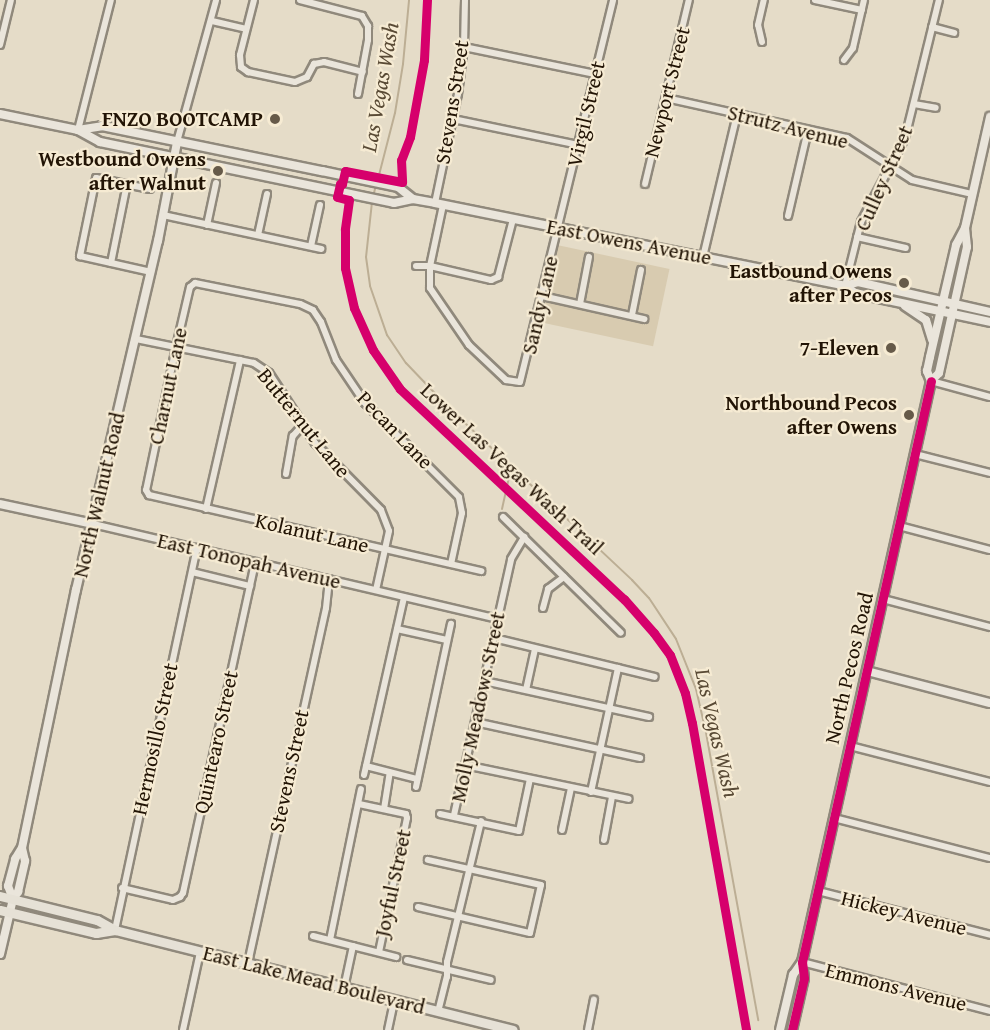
<!DOCTYPE html>
<style>
body{margin:0}
#map{position:relative;width:990px;height:1030px;overflow:hidden;background:#e5dcc8;font-family:"Gentium Book Plus",serif}
div>[style]{position:absolute}
[style*='--x']{left:calc(var(--x)*1px);top:calc(var(--y)*1px);width:calc(var(--w)*1px);rotate:calc(var(--a)*1deg)}
.green>*{inset:0;background:#d8cbb0;transform-origin:0 0}
.stream>*{height:2px;margin:-1px;padding:0 1px;transform-origin:1px;border-radius:1px;background:#bcae94}
.roads{filter:drop-shadow(2px 0 #90897c) drop-shadow(-2px 0 #90897c) drop-shadow(0 2px #90897c) drop-shadow(0 -2px #90897c)}
.minor>*{height:6px;margin:-3px;padding:0 3px;transform-origin:3px;border-radius:3px;background:#eae5db}
.tertiary>*{height:8px;margin:-4px;padding:0 4px;transform-origin:4px;border-radius:4px;background:#eae5db}
.secondary>*{height:8px;margin:-4px;padding:0 4px;transform-origin:4px;border-radius:4px;background:#eae5db}
.primary>*{height:9px;margin:-4.5px;padding:0 4.5px;transform-origin:4.5px;border-radius:4.5px;background:#e6e1d6}
.cycleway>*{height:9px;margin:-4.5px;padding:0 4.5px;transform-origin:4.5px;border-radius:4.5px;background:#d6006c}
.dots>*{width:16px;height:16px;translate:-50% -50%;box-sizing:border-box;border:3px solid #f6ebd3;border-radius:50%}
span{translate:-50% -50%;white-space:nowrap;text-align:center;line-height:1.15;-webkit-text-stroke:4.5px #f6ebd3;paint-order:stroke}
.street-label{font-size:21px;color:#221405}
.poi-label{font-size:21px;color:#221405;font-weight:700}
.right{translate:-100% -50%;text-align:right}
.water-label{font-size:22px;color:#594a35;font-style:italic}
</style>
<div id="map">
<div class="green">
<div style="left:557px;top:245px;width:115px;height:79px;rotate:12deg"></div>
</div>
<div class="stream">
<div style="--x:378;--y:179;--w:68;--a:-75.6"></div>
<div style="--x:395;--y:113;--w:50;--a:-80.7"></div>
<div style="--x:403;--y:64;--w:64;--a:-84.6"></div>
<div style="--x:373;--y:197;--w:12;--a:-76"></div>
<div style="--x:372;--y:202;--w:55;--a:96.2"></div>
<div style="--x:366;--y:257;--w:29;--a:82"></div>
<div style="--x:370;--y:286;--w:52;--a:70.9"></div>
<div style="--x:387;--y:335;--w:34;--a:56"></div>
<div style="--x:406;--y:363;--w:64;--a:46.3"></div>
<div style="--x:450;--y:409;--w:250;--a:43.2"></div>
<div style="--x:632;--y:580;--w:25;--a:47"></div>
<div style="--x:649;--y:598;--w:49;--a:56.6"></div>
<div style="--x:676;--y:639;--w:54;--a:68.2"></div>
<div style="--x:696;--y:689;--w:39;--a:77"></div>
<div style="--x:705;--y:727;--w:298;--a:79.7"></div>
<div style="--x:502;--y:509;--w:42;--a:-77.6"></div>
</div>
<div class="roads">
<div class="minor">
<div style="--x:254;--y:0;--w:57;--a:104.3"></div>
<div style="--x:240;--y:55;--w:12;--a:85"></div>
<div style="--x:241;--y:67;--w:9;--a:36"></div>
<div style="--x:248;--y:72;--w:48;--a:12"></div>
<div style="--x:295;--y:82;--w:13;--a:-23"></div>
<div style="--x:307;--y:77;--w:15;--a:-62"></div>
<div style="--x:314;--y:64;--w:10;--a:-11"></div>
<div style="--x:324;--y:62;--w:40;--a:14.4"></div>
<div style="--x:300;--y:0;--w:64;--a:14.5"></div>
<div style="--x:362;--y:16;--w:12;--a:59"></div>
<div style="--x:368;--y:26;--w:14;--a:90"></div>
<div style="--x:368;--y:40;--w:55;--a:100.5"></div>
<div style="--x:815;--y:0;--w:48;--a:12"></div>
<div style="--x:212;--y:21;--w:35;--a:13"></div>
<div style="--x:932;--y:27;--w:23;--a:15"></div>
<div style="--x:762;--y:42;--w:17;--a:-103"></div>
<div style="--x:758;--y:25;--w:26;--a:-77"></div>
<div style="--x:0;--y:45;--w:46;--a:-76.3"></div>
<div style="--x:464;--y:47;--w:134;--a:11.6"></div>
<div style="--x:844;--y:60;--w:15;--a:-53"></div>
<div style="--x:853;--y:48;--w:49;--a:-77.1"></div>
<div style="--x:666;--y:98;--w:185;--a:12.5"></div>
<div style="--x:847;--y:138;--w:77;--a:32.9"></div>
<div style="--x:912;--y:180;--w:62;--a:13.1"></div>
<div style="--x:914;--y:104;--w:22;--a:10"></div>
<div style="--x:453;--y:119;--w:129;--a:11.7"></div>
<div style="--x:78;--y:130;--w:134;--a:-75.8"></div>
<div style="--x:177;--y:142;--w:147;--a:-74.6"></div>
<div style="--x:645;--y:184;--w:189;--a:-76.6"></div>
<div style="--x:150;--y:189;--w:55;--a:-168.5"></div>
<div style="--x:96;--y:178;--w:80;--a:101.6"></div>
<div style="--x:80;--y:256;--w:73;--a:12.7"></div>
<div style="--x:435;--y:203;--w:111;--a:-78.1"></div>
<div style="--x:458;--y:94;--w:47;--a:-82.7"></div>
<div style="--x:464;--y:47;--w:47;--a:-88.8"></div>
<div style="--x:443;--y:205;--w:62;--a:102"></div>
<div style="--x:430;--y:266;--w:22;--a:90"></div>
<div style="--x:430;--y:288;--w:69;--a:55.6"></div>
<div style="--x:469;--y:345;--w:51;--a:43.4"></div>
<div style="--x:506;--y:380;--w:14;--a:8"></div>
<div style="--x:520;--y:382;--w:393;--a:-76.3"></div>
<div style="--x:163;--y:215;--w:162;--a:12.1"></div>
<div style="--x:788;--y:216;--w:88;--a:-76.9"></div>
<div style="--x:207;--y:225;--w:43;--a:-77.9"></div>
<div style="--x:258;--y:235;--w:42;--a:-77.6"></div>
<div style="--x:857;--y:237;--w:50;--a:12.7"></div>
<div style="--x:311;--y:246;--w:42;--a:-77.6"></div>
<div style="--x:703;--y:257;--w:147;--a:-76.6"></div>
<div style="--x:111;--y:263;--w:81;--a:-78.6"></div>
<div style="--x:416;--y:266;--w:14;--a:0"></div>
<div style="--x:430;--y:266;--w:63;--a:12.9"></div>
<div style="--x:491;--y:280;--w:8;--a:-23"></div>
<div style="--x:498;--y:277;--w:60;--a:-75.5"></div>
<div style="--x:845;--y:286;--w:66;--a:-76"></div>
<div style="--x:861;--y:222;--w:95;--a:-62.4"></div>
<div style="--x:905;--y:138;--w:142;--a:-76.2"></div>
<div style="--x:542;--y:296;--w:105;--a:12.7"></div>
<div style="--x:580;--y:304;--w:48;--a:-79.2"></div>
<div style="--x:632;--y:315;--w:46;--a:-78.7"></div>
<div style="--x:136;--y:339;--w:120;--a:11.5"></div>
<div style="--x:254;--y:363;--w:18;--a:34"></div>
<div style="--x:269;--y:373;--w:84;--a:56.7"></div>
<div style="--x:315;--y:443;--w:94;--a:45.4"></div>
<div style="--x:381;--y:510;--w:22;--a:69"></div>
<div style="--x:389;--y:531;--w:60;--a:102.4"></div>
<div style="--x:931;--y:381;--w:61;--a:15.2"></div>
<div style="--x:915;--y:454;--w:77;--a:14.2"></div>
<div style="--x:286;--y:474;--w:39;--a:-80"></div>
<div style="--x:293;--y:436;--w:13;--a:-48"></div>
<div style="--x:206;--y:509;--w:153;--a:-77.1"></div>
<div style="--x:503;--y:517;--w:165;--a:44.5"></div>
<div style="--x:93;--y:524;--w:415;--a:13.2"></div>
<div style="--x:899;--y:526;--w:94;--a:14.8"></div>
<div style="--x:451;--y:564;--w:52;--a:-77.8"></div>
<div style="--x:462;--y:513;--w:16;--a:-101"></div>
<div style="--x:459;--y:497;--w:133;--a:-135"></div>
<div style="--x:365;--y:403;--w:52;--a:-124"></div>
<div style="--x:336;--y:360;--w:41;--a:-111.5"></div>
<div style="--x:321;--y:322;--w:14;--a:-124"></div>
<div style="--x:313;--y:310;--w:14;--a:-155"></div>
<div style="--x:300;--y:304;--w:107;--a:-168.7"></div>
<div style="--x:195;--y:283;--w:6;--a:141"></div>
<div style="--x:190;--y:287;--w:62;--a:103.1"></div>
<div style="--x:176;--y:347;--w:146;--a:101.8"></div>
<div style="--x:146;--y:490;--w:6;--a:59"></div>
<div style="--x:149;--y:495;--w:341;--a:12.9"></div>
<div style="--x:192;--y:572;--w:60;--a:13.6"></div>
<div style="--x:883;--y:599;--w:111;--a:14.7"></div>
<div style="--x:543;--y:608;--w:20;--a:-75"></div>
<div style="--x:548;--y:589;--w:20;--a:-37"></div>
<div style="--x:397;--y:629;--w:51;--a:12.4"></div>
<div style="--x:502;--y:640;--w:157;--a:13.6"></div>
<div style="--x:484;--y:681;--w:169;--a:12.3"></div>
<div style="--x:526;--y:690;--w:42;--a:-77.6"></div>
<div style="--x:475;--y:722;--w:169;--a:12.3"></div>
<div style="--x:850;--y:746;--w:145;--a:14.4"></div>
<div style="--x:465;--y:765;--w:167;--a:11.7"></div>
<div style="--x:366;--y:766;--w:53;--a:14.3"></div>
<div style="--x:364;--y:775;--w:182;--a:-77.3"></div>
<div style="--x:416;--y:787;--w:167;--a:-77.9"></div>
<div style="--x:591;--y:792;--w:127;--a:-77.7"></div>
<div style="--x:359;--y:804;--w:48;--a:12"></div>
<div style="--x:406;--y:814;--w:4;--a:76"></div>
<div style="--x:407;--y:818;--w:137;--a:101.8"></div>
<div style="--x:384;--y:809;--w:37;--a:-81"></div>
<div style="--x:440;--y:814;--w:81;--a:12.1"></div>
<div style="--x:519;--y:831;--w:53;--a:-78.1"></div>
<div style="--x:454;--y:815;--w:262;--a:-77.4"></div>
<div style="--x:511;--y:559;--w:26;--a:-59"></div>
<div style="--x:834;--y:818;--w:161;--a:14.4"></div>
<div style="--x:562;--y:830;--w:43;--a:-77.9"></div>
<div style="--x:604;--y:840;--w:44;--a:-79.5"></div>
<div style="--x:122;--y:888;--w:52;--a:13.2"></div>
<div style="--x:173;--y:900;--w:8;--a:-23"></div>
<div style="--x:180;--y:897;--w:5;--a:-53"></div>
<div style="--x:183;--y:893;--w:339;--a:-77.7"></div>
<div style="--x:818;--y:891;--w:178;--a:14.3"></div>
<div style="--x:418;--y:907;--w:115;--a:13.1"></div>
<div style="--x:530;--y:933;--w:49;--a:-77.1"></div>
<div style="--x:541;--y:885;--w:116;--a:-167.5"></div>
<div style="--x:115;--y:930;--w:391;--a:-77.9"></div>
<div style="--x:313;--y:936;--w:86;--a:14.2"></div>
<div style="--x:330;--y:940;--w:154;--a:-78.4"></div>
<div style="--x:407;--y:960;--w:86;--a:13.4"></div>
<div style="--x:802;--y:962;--w:194;--a:14.6"></div>
<div style="--x:248;--y:963;--w:363;--a:-77.6"></div>
<div style="--x:326;--y:608;--w:29;--a:-84"></div>
<div style="--x:344;--y:988;--w:43;--a:-77.9"></div>
<div style="--x:438;--y:1012;--w:36;--a:-76"></div>
<div style="--x:447;--y:977;--w:15;--a:-90"></div>
<div style="--x:447;--y:962;--w:145;--a:-76.4"></div>
<div style="--x:183;--y:1030;--w:80;--a:-77.7"></div>
<div style="--x:388;--y:1030;--w:30;--a:-78"></div>
<div style="--x:588;--y:1030;--w:31;--a:-79"></div>
</div>
<div class="tertiary">
<div style="--x:0;--y:504;--w:95;--a:12.1"></div>
<div style="--x:867;--y:671;--w:127;--a:14.6"></div>
<div style="--x:13;--y:899;--w:14;--a:-111"></div>
<div style="--x:8;--y:886;--w:28;--a:-75"></div>
<div style="--x:15;--y:859;--w:13;--a:-58"></div>
<div style="--x:22;--y:848;--w:264;--a:-78.2"></div>
<div style="--x:76;--y:590;--w:359;--a:-76.8"></div>
<div style="--x:158;--y:241;--w:101;--a:-79.1"></div>
<div style="--x:0;--y:954;--w:57;--a:-76.7"></div>
<div style="--x:13;--y:899;--w:9;--a:-54"></div>
<div style="--x:18;--y:892;--w:32;--a:-77"></div>
<div style="--x:25;--y:861;--w:13;--a:-103"></div>
</div>
<div class="secondary">
<div style="--x:0;--y:114;--w:80;--a:11.6"></div>
<div style="--x:78;--y:130;--w:25;--a:29"></div>
<div style="--x:100;--y:142;--w:300;--a:11.7"></div>
<div style="--x:394;--y:203;--w:19;--a:-12"></div>
<div style="--x:413;--y:199;--w:22;--a:10"></div>
<div style="--x:435;--y:203;--w:418;--a:11.4"></div>
<div style="--x:845;--y:286;--w:12;--a:35"></div>
<div style="--x:855;--y:293;--w:138;--a:12.1"></div>
<div style="--x:78;--y:130;--w:24;--a:-9"></div>
<div style="--x:102;--y:126;--w:225;--a:11.6"></div>
<div style="--x:322;--y:171;--w:78;--a:11.9"></div>
<div style="--x:398;--y:187;--w:19;--a:39"></div>
<div style="--x:845;--y:286;--w:14;--a:-17"></div>
<div style="--x:858;--y:282;--w:135;--a:12.8"></div>
<div style="--x:905;--y:306;--w:25;--a:34"></div>
<div style="--x:926;--y:320;--w:21;--a:73"></div>
<div style="--x:931;--y:381;--w:11;--a:-112"></div>
<div style="--x:927;--y:371;--w:14;--a:-78"></div>
<div style="--x:930;--y:357;--w:115;--a:-76.9"></div>
<div style="--x:956;--y:245;--w:19;--a:-62"></div>
<div style="--x:965;--y:228;--w:114;--a:-77.3"></div>
<div style="--x:780;--y:1030;--w:57;--a:-76.7"></div>
<div style="--x:793;--y:975;--w:16;--a:-55"></div>
<div style="--x:792;--y:1030;--w:53;--a:-77"></div>
<div style="--x:804;--y:978;--w:16;--a:-97"></div>
<div style="--x:802;--y:962;--w:595;--a:-77.48"></div>
<div style="--x:931;--y:381;--w:11;--a:-45"></div>
<div style="--x:939;--y:373;--w:129;--a:-77.5"></div>
<div style="--x:967;--y:247;--w:19;--a:-96"></div>
</div>
<div class="primary">
<div style="--x:0;--y:896;--w:100;--a:13.9"></div>
<div style="--x:97;--y:920;--w:21;--a:29"></div>
<div style="--x:115;--y:930;--w:410;--a:14.1"></div>
<div style="--x:0;--y:910;--w:99;--a:13.5"></div>
<div style="--x:96;--y:933;--w:19;--a:-9"></div>
</div>
</div>
<div class="cycleway">
<div style="--x:427;--y:0;--w:60;--a:92.9"></div>
<div style="--x:424;--y:60;--w:78;--a:100.3"></div>
<div style="--x:410;--y:137;--w:25;--a:111"></div>
<div style="--x:401;--y:160;--w:22;--a:87"></div>
<div style="--x:402;--y:182;--w:58;--a:-169.1"></div>
<div style="--x:345;--y:171;--w:13;--a:103"></div>
<div style="--x:342;--y:184;--w:2;--a:180"></div>
<div style="--x:340;--y:184;--w:13;--a:103"></div>
<div style="--x:337;--y:197;--w:12;--a:14"></div>
<div style="--x:349;--y:200;--w:30;--a:98"></div>
<div style="--x:345;--y:230;--w:38;--a:90"></div>
<div style="--x:345;--y:268;--w:41;--a:77.3"></div>
<div style="--x:354;--y:308;--w:46;--a:65.7"></div>
<div style="--x:373;--y:350;--w:47;--a:55.3"></div>
<div style="--x:400;--y:389;--w:307;--a:43.2"></div>
<div style="--x:624;--y:599;--w:45;--a:48.6"></div>
<div style="--x:654;--y:633;--w:27;--a:54"></div>
<div style="--x:670;--y:655;--w:41;--a:68.5"></div>
<div style="--x:685;--y:693;--w:31;--a:77"></div>
<div style="--x:692;--y:723;--w:312;--a:80"></div>
<div style="--x:792;--y:1030;--w:53;--a:-77"></div>
<div style="--x:804;--y:978;--w:16;--a:-97"></div>
<div style="--x:802;--y:962;--w:595;--a:-77.48"></div>
</div>
<div class="dots">
<div style="left:275px;top:119px;background:#665a49"></div>
<div style="left:218px;top:171px;background:#665a49"></div>
<div style="left:904px;top:283px;background:#665a49"></div>
<div style="left:891px;top:348px;background:#665a49"></div>
<div style="left:909px;top:415px;background:#665a49"></div>
</div>
<div class="street-label">
<span style="left:667px;top:92px;rotate:-76deg">Newport Street</span>
<span style="left:452px;top:102px;rotate:-81deg">Stevens Street</span>
<span style="left:586px;top:114px;rotate:-77deg">Virgil Street</span>
<span style="left:788px;top:127px;rotate:14deg">Strutz Avenue</span>
<span style="left:884px;top:178px;rotate:-66deg">Culley Street</span>
<span style="left:629px;top:242px;rotate:11deg">East Owens Avenue</span>
<span style="left:540px;top:305px;rotate:-77deg">Sandy Lane</span>
<span style="left:168px;top:386px;rotate:-78deg">Charnut Lane</span>
<span style="left:304px;top:423px;rotate:51deg">Butternut Lane</span>
<span style="left:395px;top:430px;rotate:46deg">Pecan Lane</span>
<span style="left:512px;top:469px;rotate:43deg">Lower Las Vegas Wash Trail</span>
<span style="left:99px;top:495px;rotate:-77deg">North Walnut Road</span>
<span style="left:312px;top:533px;rotate:13deg">Kolanut Lane</span>
<span style="left:249px;top:561px;rotate:13deg">East Tonopah Avenue</span>
<span style="left:849px;top:668px;rotate:-77deg">North Pecos Road</span>
<span style="left:478px;top:707px;rotate:-78deg">Molly Meadows Street</span>
<span style="left:155px;top:739px;rotate:-78deg">Hermosillo Street</span>
<span style="left:216px;top:742px;rotate:-78deg">Quintearo Street</span>
<span style="left:289px;top:771px;rotate:-78deg">Stevens Street</span>
<span style="left:393px;top:883px;rotate:-78deg">Joyful Street</span>
<span style="left:904px;top:913px;rotate:14deg">Hickey Avenue</span>
<span style="left:314px;top:980px;rotate:14deg">East Lake Mead Boulevard</span>
<span style="left:896px;top:987px;rotate:14deg">Emmons Avenue</span>
</div>
<div class="poi-label">
<span class="right" style="left:263px;top:119px">FNZO BOOTCAMP</span>
<span class="right" style="left:206px;top:171px">Westbound Owens<br>after Walnut</span>
<span class="right" style="left:892px;top:283px">Eastbound Owens<br>after Pecos</span>
<span class="right" style="left:879px;top:348px">7-Eleven</span>
<span class="right" style="left:897px;top:415px">Northbound Pecos<br>after Owens</span>
</div>
<div class="water-label">
<span style="left:380px;top:87px;rotate:-80deg">Las Vegas Wash</span>
<span style="left:717px;top:733px;rotate:77deg">Las Vegas Wash</span>
</div>
</div>
